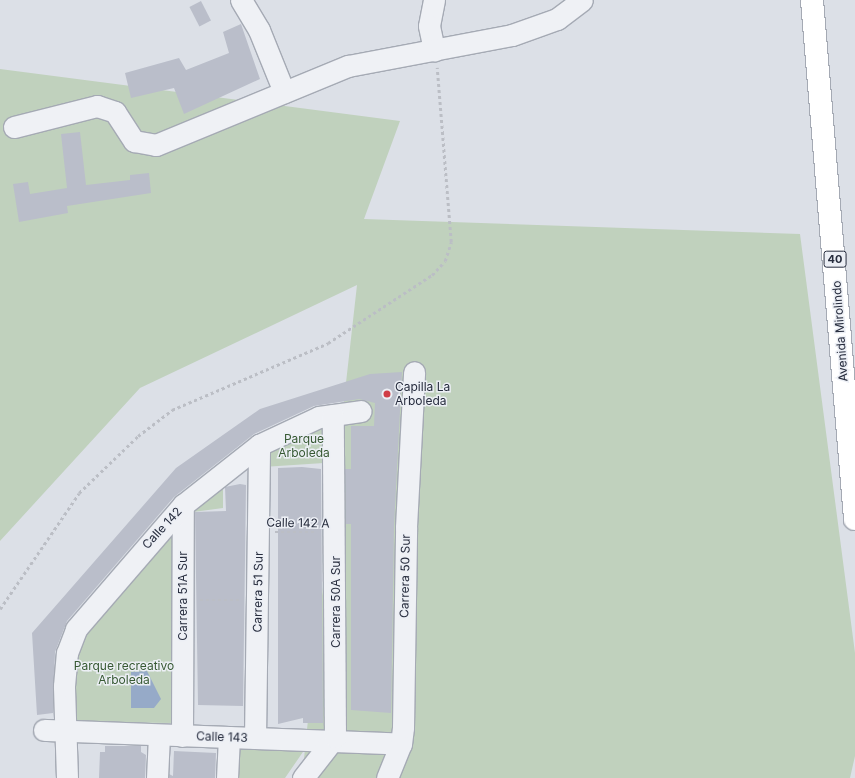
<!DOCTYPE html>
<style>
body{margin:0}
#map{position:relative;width:855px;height:778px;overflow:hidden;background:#dce0e7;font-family:Inter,sans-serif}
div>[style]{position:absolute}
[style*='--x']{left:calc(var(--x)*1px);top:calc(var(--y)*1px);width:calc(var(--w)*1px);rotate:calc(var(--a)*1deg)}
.green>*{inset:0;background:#c0d1bd}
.water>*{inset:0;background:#96aac8}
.building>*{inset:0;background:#babeca;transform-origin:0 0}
.path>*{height:2.5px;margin-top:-1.25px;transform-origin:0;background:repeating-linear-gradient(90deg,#bbbec5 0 3px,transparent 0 6px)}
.roads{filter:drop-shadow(1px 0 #a5aab4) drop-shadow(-1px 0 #a5aab4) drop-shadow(0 1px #a5aab4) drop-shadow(0 -1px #a5aab4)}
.minor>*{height:21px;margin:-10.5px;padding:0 10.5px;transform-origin:10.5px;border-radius:10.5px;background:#eff1f5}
.major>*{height:22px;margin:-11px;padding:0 11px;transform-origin:11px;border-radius:11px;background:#fff}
.dots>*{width:11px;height:11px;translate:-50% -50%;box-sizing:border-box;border:2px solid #eceff5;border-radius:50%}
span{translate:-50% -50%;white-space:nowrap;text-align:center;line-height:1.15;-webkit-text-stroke:3px #eceff5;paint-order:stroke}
.shield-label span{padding:1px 3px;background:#eceff5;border:1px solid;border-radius:3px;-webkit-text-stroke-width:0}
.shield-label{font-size:11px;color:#262c3d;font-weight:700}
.street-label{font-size:12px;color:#262c3d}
.poi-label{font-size:12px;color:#262c3d}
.left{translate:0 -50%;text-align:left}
.park-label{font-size:12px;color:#375933}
</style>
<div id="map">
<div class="green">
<div style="clip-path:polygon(0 69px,400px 121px,364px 219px,800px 234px,855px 653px,855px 756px,850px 778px,302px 778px,305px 749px,285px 778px,234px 778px,236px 738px,306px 738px,357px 285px,140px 388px,0 541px)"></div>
<div style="clip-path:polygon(324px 426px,324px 463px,263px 467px,266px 448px)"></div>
<div style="clip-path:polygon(223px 479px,223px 508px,186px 513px)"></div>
<div style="clip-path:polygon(162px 531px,175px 538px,173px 723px,70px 722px,77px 652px,84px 624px)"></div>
</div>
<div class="water">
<div style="clip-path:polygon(147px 671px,161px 699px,154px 708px,131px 708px,131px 672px)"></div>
</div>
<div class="building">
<div style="left:201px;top:1px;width:22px;height:13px;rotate:63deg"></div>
<div style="clip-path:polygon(241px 24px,260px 79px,184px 114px,174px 88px,131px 98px,125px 73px,179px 58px,186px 70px,229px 53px,223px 32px)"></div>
<div style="clip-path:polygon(80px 132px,86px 185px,130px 180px,130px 175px,149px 173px,151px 193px,67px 206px,68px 213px,19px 222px,13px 184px,28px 182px,30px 194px,67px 188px,61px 134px)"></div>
<div style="clip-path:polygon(402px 372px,394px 526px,391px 713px,351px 710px,351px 524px,346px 524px,345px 469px,351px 469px,351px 426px,374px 426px,375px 403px,359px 399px,314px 406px,254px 434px,174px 497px,67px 621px,55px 652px,53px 713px,37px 715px,32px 633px,176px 468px,260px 409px,370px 374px)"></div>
<div style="clip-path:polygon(302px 467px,321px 469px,323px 723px,303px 723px,303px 718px,278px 724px,278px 468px)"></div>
<div style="clip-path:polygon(240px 484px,246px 485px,243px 706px,198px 705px,195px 512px,226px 511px,225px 487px)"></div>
<div style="clip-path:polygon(105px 746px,141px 746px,141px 752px,146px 755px,145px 778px,99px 778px,100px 752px,105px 752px)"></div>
<div style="clip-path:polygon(174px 751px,216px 753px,215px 778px,169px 778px,169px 774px,173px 776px)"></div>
</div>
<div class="path">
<div style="--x:275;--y:532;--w:41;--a:0"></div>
<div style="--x:200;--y:600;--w:39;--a:0"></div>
<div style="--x:0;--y:609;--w:140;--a:-55.7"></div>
<div style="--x:79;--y:493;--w:82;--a:-44"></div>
<div style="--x:138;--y:436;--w:43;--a:-37.4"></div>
<div style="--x:172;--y:410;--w:170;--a:-23.2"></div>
<div style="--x:328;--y:343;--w:124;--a:-33.2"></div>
<div style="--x:432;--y:275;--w:19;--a:-47"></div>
<div style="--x:445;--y:261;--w:20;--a:-72"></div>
<div style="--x:451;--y:242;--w:175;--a:-94.6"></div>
</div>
<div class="roads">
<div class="minor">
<div style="--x:241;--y:0;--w:35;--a:59"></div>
<div style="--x:259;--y:30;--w:67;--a:68"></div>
<div style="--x:434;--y:0;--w:26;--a:101"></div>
<div style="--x:429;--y:26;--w:25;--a:78"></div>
<div style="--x:14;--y:127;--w:86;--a:-14.2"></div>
<div style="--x:97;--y:106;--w:19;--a:18"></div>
<div style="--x:115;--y:112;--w:35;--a:57"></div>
<div style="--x:134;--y:141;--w:22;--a:10"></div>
<div style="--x:156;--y:145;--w:208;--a:-22.4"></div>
<div style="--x:348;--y:66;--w:167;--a:-10.7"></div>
<div style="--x:512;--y:35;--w:48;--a:-19.6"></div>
<div style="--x:557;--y:19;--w:31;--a:-37"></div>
<div style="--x:44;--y:730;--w:357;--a:2.2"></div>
<div style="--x:182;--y:736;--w:231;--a:-89.8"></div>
<div style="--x:255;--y:738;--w:293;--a:-89.2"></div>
<div style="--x:67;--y:778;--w:92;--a:-91.9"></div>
<div style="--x:64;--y:686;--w:33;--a:-85"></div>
<div style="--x:67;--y:653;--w:26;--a:-69"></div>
<div style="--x:76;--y:629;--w:164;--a:-49.2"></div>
<div style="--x:183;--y:505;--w:97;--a:-38.3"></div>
<div style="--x:259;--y:445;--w:66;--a:-25"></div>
<div style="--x:319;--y:417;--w:42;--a:-8.1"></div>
<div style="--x:157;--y:778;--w:43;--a:-87.3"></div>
<div style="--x:227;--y:778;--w:41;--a:-87.2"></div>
<div style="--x:303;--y:778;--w:52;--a:-52"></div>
<div style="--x:335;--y:737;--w:322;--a:-90.4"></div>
<div style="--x:387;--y:778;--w:37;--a:-68"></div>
<div style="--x:401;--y:744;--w:17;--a:-83"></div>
<div style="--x:403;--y:727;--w:200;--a:-89.1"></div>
<div style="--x:406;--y:527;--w:155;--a:-87"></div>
</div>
<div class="major">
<div style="--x:812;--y:0;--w:521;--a:85.26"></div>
</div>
</div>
<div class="dots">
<div style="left:387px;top:394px;background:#d03d46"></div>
</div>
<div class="shield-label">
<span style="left:835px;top:259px">40</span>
</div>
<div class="street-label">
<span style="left:840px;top:331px;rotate:-94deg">Avenida Mirolindo</span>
<span style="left:298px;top:523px;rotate:1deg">Calle 142 A</span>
<span style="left:162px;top:528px;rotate:-47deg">Calle 142</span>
<span style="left:405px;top:576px;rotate:-89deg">Carrera 50 Sur</span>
<span style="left:258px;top:592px;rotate:-89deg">Carrera 51 Sur</span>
<span style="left:183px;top:596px;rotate:-90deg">Carrera 51A Sur</span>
<span style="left:336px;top:602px;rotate:-90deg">Carrera 50A Sur</span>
<span style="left:222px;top:737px;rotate:2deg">Calle 143</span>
</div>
<div class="poi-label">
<span class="left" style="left:395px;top:394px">Capilla La<br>Arboleda</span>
</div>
<div class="park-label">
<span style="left:304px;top:446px">Parque<br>Arboleda</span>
<span style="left:124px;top:673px">Parque recreativo<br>Arboleda</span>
</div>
</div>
